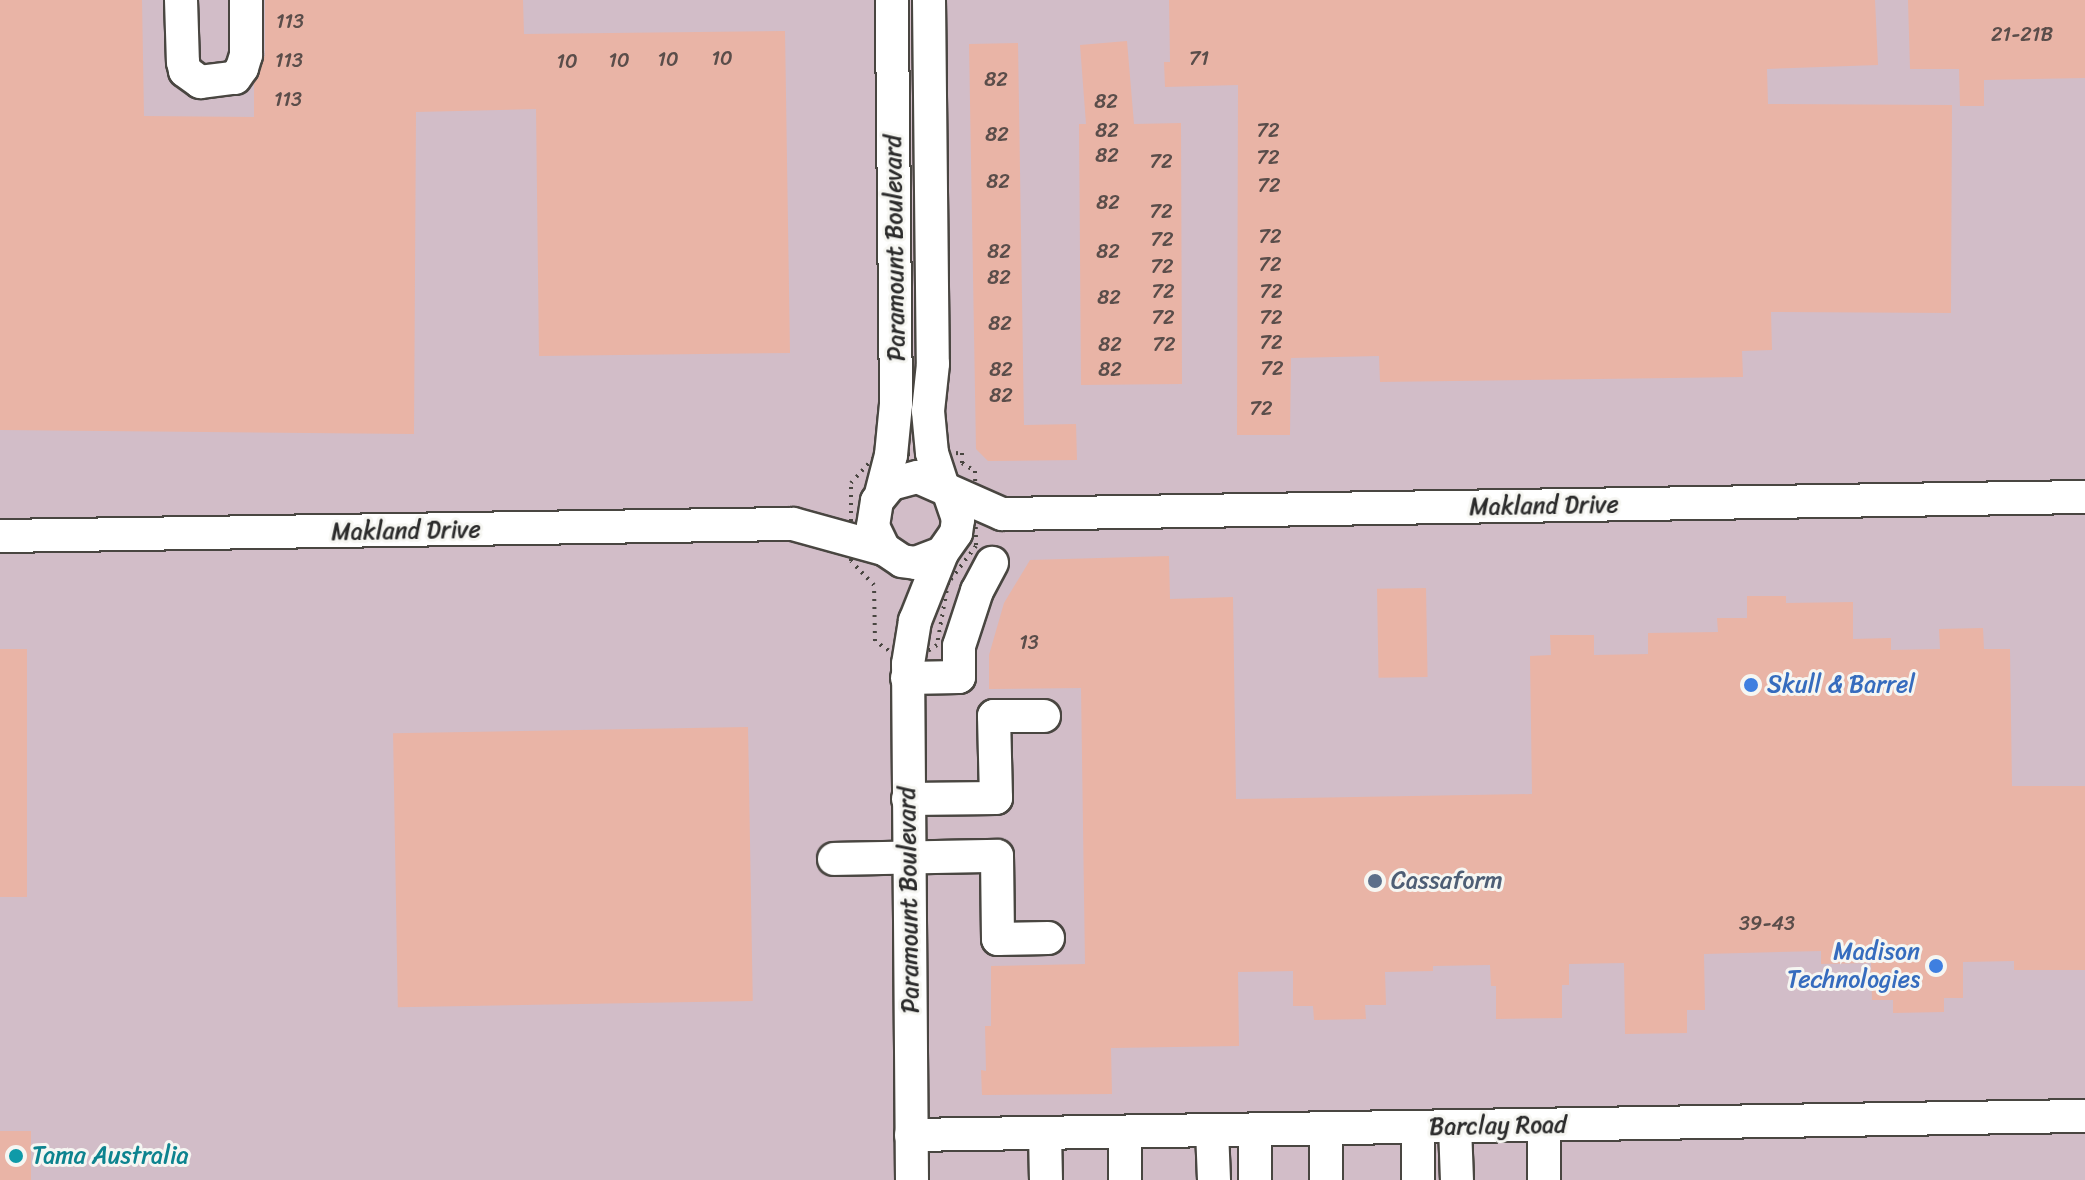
<!DOCTYPE html>
<style>
body{margin:0}
#map{position:relative;width:2085px;height:1180px;overflow:hidden;background:#f0dfbf;font-family:Sriracha,sans-serif}
div>[style]{position:absolute}
[style*='--x']{left:calc(var(--x)*1px);top:calc(var(--y)*1px);width:calc(var(--w)*1px);rotate:calc(var(--a)*1deg)}
.industrial>*{inset:0;background:#d2bdc8;transform-origin:0 0}
.building>*{inset:0;background:#e9b4a6;transform-origin:0 0}
.path>*{height:4px;margin-top:-2px;transform-origin:0;background:repeating-linear-gradient(90deg,#494641 0 2px,transparent 0 8px)}
.roads{filter:drop-shadow(2px 0 #494641) drop-shadow(-2px 0 #494641) drop-shadow(0 2px #494641) drop-shadow(0 -2px #494641)}
.minor>*{height:32px;margin:-16px;padding:0 16px;transform-origin:16px;border-radius:16px;background:#fff}
.dots>*{width:22px;height:22px;translate:-50% -50%;box-sizing:border-box;border:4px solid #f6f6f2;border-radius:50%}
span{translate:-50% -50%;white-space:nowrap;text-align:center;line-height:1.15;-webkit-text-stroke:6px #f6f6f2;paint-order:stroke}
.number-label{font-size:20px;color:#5a4d4a}
.number-label span{-webkit-text-stroke-width:0}
.street-label{font-size:24px;color:#2b2b2b}
.shop-label{font-size:24px;color:#366cbe}
.left{translate:0 -50%;text-align:left}
.right{translate:-100% -50%;text-align:right}
.service-label{font-size:24px;color:#4e5e75}
.culture-label{font-size:24px;color:#0d838f}
</style>
<div id="map">
<div class="industrial">
<div style="left:0;top:0;width:2085px;height:1180px"></div>
</div>
<div class="building">
<div style="clip-path:polygon(0 0,142px 0,144px 116px,254px 117px,254px 84px,265px 55px,265px 0,523px 0,524px 34px,785px 31px,790px 353px,539px 356px,536px 109px,416px 112px,414px 434px,0 430px)"></div>
<div style="clip-path:polygon(1169px 0,1875px 0,1878px 65px,1767px 69px,1768px 104px,1952px 105px,1951px 313px,1771px 312px,1772px 350px,1742px 351px,1743px 377px,1380px 382px,1379px 356px,1291px 358px,1290px 435px,1237px 435px,1238px 85px,1165px 87px,1164px 62px,1170px 62px)"></div>
<div style="clip-path:polygon(1908px 0,2085px 0,2085px 78px,1984px 80px,1984px 106px,1960px 106px,1959px 69px,1910px 69px)"></div>
<div style="clip-path:polygon(1127px 41px,1134px 124px,1181px 123px,1182px 384px,1081px 385px,1079px 124px,1086px 124px,1080px 45px)"></div>
<div style="clip-path:polygon(1018px 43px,1024px 425px,1076px 424px,1077px 460px,988px 461px,976px 449px,969px 44px)"></div>
<div style="clip-path:polygon(1169px 556px,1170px 599px,1233px 597px,1236px 799px,1532px 794px,1530px 656px,1551px 655px,1550px 635px,1594px 635px,1594px 655px,1648px 654px,1648px 633px,1718px 632px,1717px 618px,1747px 618px,1747px 596px,1786px 596px,1786px 603px,1853px 602px,1853px 639px,1891px 638px,1891px 650px,1940px 649px,1939px 629px,1983px 628px,1984px 649px,2010px 649px,2012px 786px,2085px 786px,2085px 970px,2014px 970px,2014px 961px,1963px 962px,1963px 998px,1944px 998px,1944px 1012px,1893px 1013px,1893px 1000px,1872px 1000px,1871px 963px,1821px 964px,1821px 951px,1704px 954px,1705px 1010px,1687px 1010px,1687px 1033px,1625px 1034px,1624px 963px,1569px 964px,1569px 985px,1562px 985px,1562px 1018px,1496px 1019px,1496px 986px,1491px 986px,1490px 965px,1433px 966px,1433px 971px,1385px 972px,1386px 1005px,1365px 1005px,1366px 1019px,1314px 1020px,1313px 1006px,1293px 1006px,1293px 971px,1238px 972px,1239px 1046px,1111px 1048px,1112px 1094px,982px 1095px,981px 1070px,986px 1071px,985px 1026px,991px 1026px,991px 966px,1085px 964px,1081px 688px,989px 689px,989px 655px,1004px 603px,1030px 560px)"></div>
<div style="left:1426px;top:588px;width:89px;height:49px;rotate:89deg"></div>
<div style="left:0;top:649px;width:27px;height:248px"></div>
<div style="left:748px;top:727px;width:274px;height:355px;rotate:89deg"></div>
<div style="left:0;top:1131px;width:31px;height:49px"></div>
</div>
<div class="path">
<div style="--x:962;--y:453;--w:10;--a:90"></div>
<div style="--x:962;--y:463;--w:15;--a:32"></div>
<div style="--x:975;--y:471;--w:75;--a:89.2"></div>
<div style="--x:976;--y:546;--w:46;--a:127.1"></div>
<div style="--x:948;--y:583;--w:63;--a:100.1"></div>
<div style="--x:937;--y:645;--w:35;--a:147"></div>
<div style="--x:908;--y:664;--w:40;--a:-145.1"></div>
<div style="--x:875;--y:641;--w:56;--a:-91"></div>
<div style="--x:874;--y:585;--w:33;--a:-134"></div>
<div style="--x:851;--y:561;--w:78;--a:-90"></div>
<div style="--x:851;--y:483;--w:38;--a:-48"></div>
<div style="--x:876;--y:455;--w:86;--a:-1.3"></div>
</div>
<div class="roads">
<div class="minor">
<div style="--x:181;--y:0;--w:62;--a:88.2"></div>
<div style="--x:183;--y:62;--w:9;--a:77"></div>
<div style="--x:185;--y:71;--w:19;--a:36"></div>
<div style="--x:200;--y:82;--w:35;--a:-7"></div>
<div style="--x:235;--y:78;--w:12;--a:-55"></div>
<div style="--x:242;--y:68;--w:14;--a:-73"></div>
<div style="--x:246;--y:55;--w:55;--a:-90"></div>
<div style="--x:929;--y:0;--w:364;--a:89.4"></div>
<div style="--x:933;--y:364;--w:47;--a:96.1"></div>
<div style="--x:928;--y:411;--w:42;--a:84.6"></div>
<div style="--x:932;--y:453;--w:36;--a:72"></div>
<div style="--x:949;--y:493;--w:28;--a:71"></div>
<div style="--x:958;--y:519;--w:14;--a:98"></div>
<div style="--x:956;--y:533;--w:24;--a:125"></div>
<div style="--x:942;--y:553;--w:28;--a:159"></div>
<div style="--x:916;--y:563;--w:14;--a:-172"></div>
<div style="--x:902;--y:561;--w:22;--a:-146"></div>
<div style="--x:884;--y:549;--w:25;--a:-116"></div>
<div style="--x:873;--y:526;--w:25;--a:-81"></div>
<div style="--x:877;--y:501;--w:22;--a:-51"></div>
<div style="--x:891;--y:484;--w:28;--a:-15"></div>
<div style="--x:918;--y:477;--w:92;--a:23.8"></div>
<div style="--x:1002;--y:514;--w:1083;--a:-0.9"></div>
<div style="--x:881;--y:494;--w:40;--a:-75.6"></div>
<div style="--x:891;--y:455;--w:51;--a:-84.4"></div>
<div style="--x:896;--y:404;--w:404;--a:-90.6"></div>
<div style="--x:0;--y:536;--w:793;--a:-0.87"></div>
<div style="--x:793;--y:524;--w:94;--a:15.4"></div>
<div style="--x:907;--y:678;--w:52;--a:-1.1"></div>
<div style="--x:959;--y:677;--w:31;--a:-90"></div>
<div style="--x:959;--y:646;--w:58;--a:-71.9"></div>
<div style="--x:977;--y:591;--w:32;--a:-62"></div>
<div style="--x:908;--y:799;--w:88;--a:-0.7"></div>
<div style="--x:996;--y:798;--w:82;--a:-91.4"></div>
<div style="--x:994;--y:716;--w:50;--a:0"></div>
<div style="--x:834;--y:859;--w:163;--a:-1.1"></div>
<div style="--x:997;--y:856;--w:83;--a:89.3"></div>
<div style="--x:998;--y:939;--w:50;--a:-1.1"></div>
<div style="--x:1455;--y:1126;--w:54;--a:87.9"></div>
<div style="--x:1326;--y:1129;--w:51;--a:90"></div>
<div style="--x:1212;--y:1130;--w:50;--a:87.7"></div>
<div style="--x:1255;--y:1130;--w:50;--a:90"></div>
<div style="--x:1125;--y:1132;--w:48;--a:90"></div>
<div style="--x:1045;--y:1133;--w:47;--a:88.8"></div>
<div style="--x:911;--y:1135;--w:1174;--a:-0.93"></div>
<div style="--x:912;--y:1180;--w:516;--a:-90.44"></div>
<div style="--x:908;--y:664;--w:44;--a:-80.8"></div>
<div style="--x:915;--y:621;--w:73;--a:-68.3"></div>
<div style="--x:1418;--y:1180;--w:53;--a:-90"></div>
<div style="--x:1544;--y:1180;--w:55;--a:-90"></div>
</div>
</div>
<div class="dots">
<div style="left:1751px;top:685px;background:#3f7fe0"></div>
<div style="left:1375px;top:881px;background:#5c6f8a"></div>
<div style="left:1936px;top:966px;background:#3f7fe0"></div>
<div style="left:16px;top:1156px;background:#0f9aa8"></div>
</div>
<div class="number-label">
<span style="left:290px;top:21px">113</span>
<span style="left:2022px;top:34px">21-21B</span>
<span style="left:722px;top:58px">10</span>
<span style="left:1199px;top:58px">71</span>
<span style="left:668px;top:59px">10</span>
<span style="left:289px;top:60px">113</span>
<span style="left:619px;top:60px">10</span>
<span style="left:567px;top:61px">10</span>
<span style="left:996px;top:79px">82</span>
<span style="left:288px;top:99px">113</span>
<span style="left:1106px;top:101px">82</span>
<span style="left:1107px;top:130px">82</span>
<span style="left:1268px;top:130px">72</span>
<span style="left:997px;top:134px">82</span>
<span style="left:1107px;top:155px">82</span>
<span style="left:1268px;top:157px">72</span>
<span style="left:1161px;top:161px">72</span>
<span style="left:998px;top:181px">82</span>
<span style="left:1269px;top:185px">72</span>
<span style="left:1108px;top:202px">82</span>
<span style="left:1161px;top:211px">72</span>
<span style="left:1270px;top:236px">72</span>
<span style="left:1162px;top:239px">72</span>
<span style="left:999px;top:251px">82</span>
<span style="left:1108px;top:251px">82</span>
<span style="left:1270px;top:264px">72</span>
<span style="left:1162px;top:266px">72</span>
<span style="left:999px;top:277px">82</span>
<span style="left:1163px;top:291px">72</span>
<span style="left:1271px;top:291px">72</span>
<span style="left:1109px;top:297px">82</span>
<span style="left:1163px;top:317px">72</span>
<span style="left:1271px;top:317px">72</span>
<span style="left:1000px;top:323px">82</span>
<span style="left:1271px;top:342px">72</span>
<span style="left:1110px;top:344px">82</span>
<span style="left:1164px;top:344px">72</span>
<span style="left:1272px;top:368px">72</span>
<span style="left:1001px;top:369px">82</span>
<span style="left:1110px;top:369px">82</span>
<span style="left:1001px;top:395px">82</span>
<span style="left:1261px;top:408px">72</span>
<span style="left:1029px;top:642px">13</span>
<span style="left:1767px;top:923px">39-43</span>
</div>
<div class="street-label">
<span style="left:895px;top:248px;rotate:-91deg">Paramount Boulevard</span>
<span style="left:1544px;top:506px;rotate:-1deg">Makland Drive</span>
<span style="left:406px;top:531px;rotate:-1deg">Makland Drive</span>
<span style="left:909px;top:900px;rotate:-91deg">Paramount Boulevard</span>
<span style="left:1498px;top:1126px;rotate:-1deg">Barclay Road</span>
</div>
<div class="shop-label">
<span class="left" style="left:1767px;top:685px">Skull &amp; Barrel</span>
<span class="right" style="left:1920px;top:966px">Madison<br>Technologies</span>
</div>
<div class="service-label">
<span class="left" style="left:1391px;top:881px">Cassaform</span>
</div>
<div class="culture-label">
<span class="left" style="left:32px;top:1156px">Tama Australia</span>
</div>
</div>
